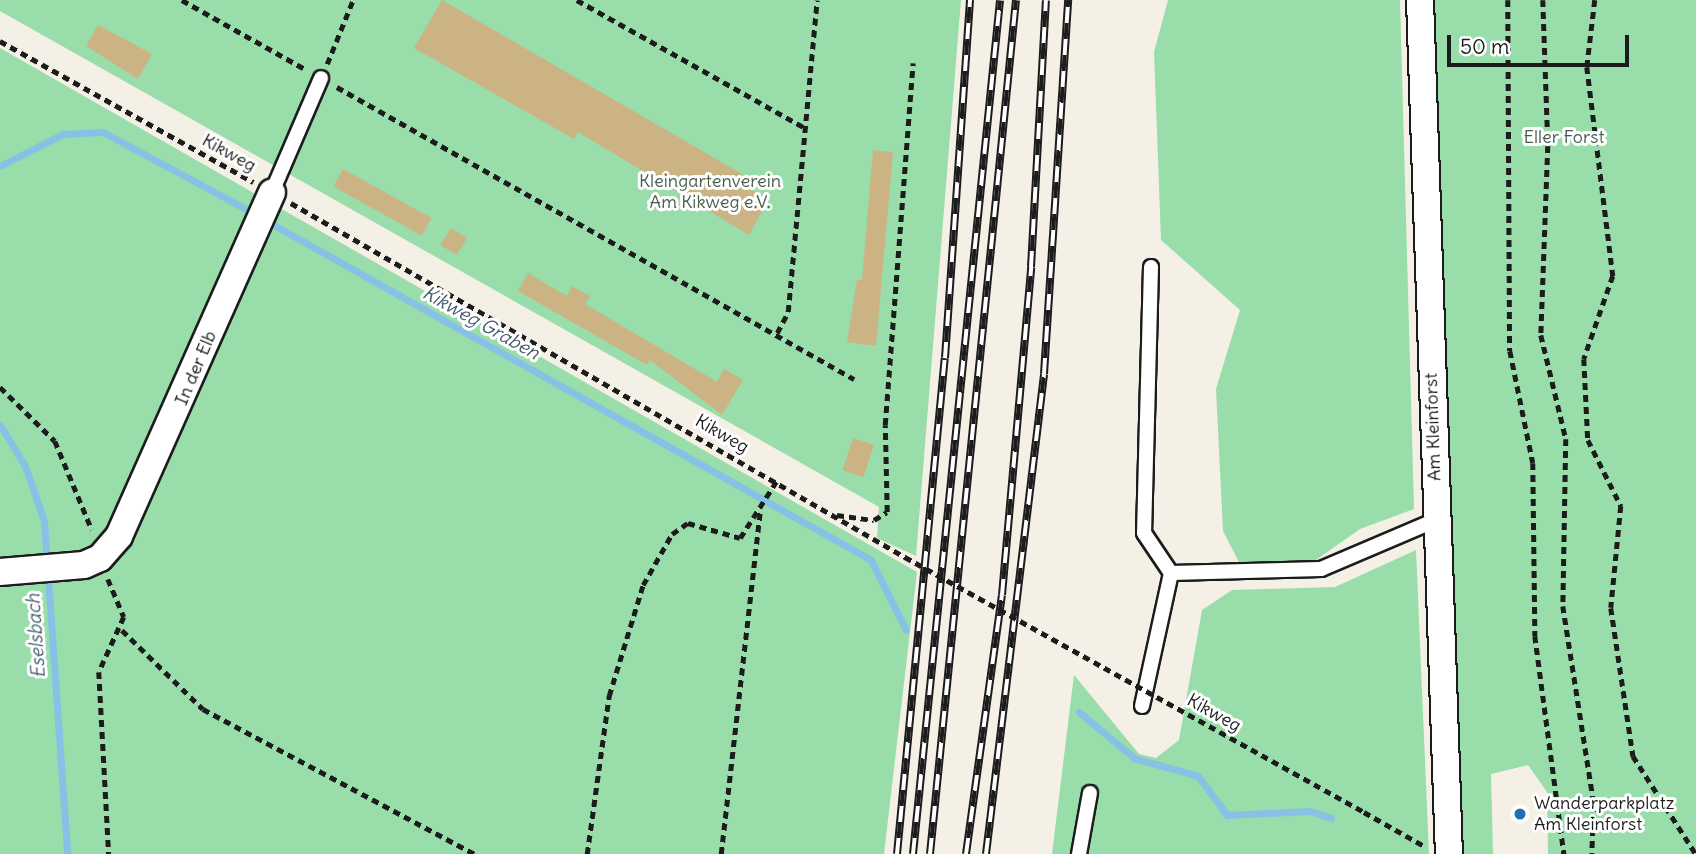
<!DOCTYPE html>
<style>
body{margin:0}
#map{position:relative;width:1696px;height:854px;overflow:hidden;background:#f5f0e6;font-family:Delius,sans-serif}
div>[style]{position:absolute}
[style*='--x']{left:calc(var(--x)*1px);top:calc(var(--y)*1px);width:calc(var(--w)*1px);rotate:calc(var(--a)*1deg)}
.green>*{inset:0;background:#98ddaa}
.stream>*{height:7px;margin:-3.5px;padding:0 3.5px;transform-origin:3.5px;border-radius:3.5px;background:#87c2e6}
.building>*{inset:0;background:#ccb383;transform-origin:0 0}
.path>*{height:4.5px;margin-top:-2.25px;transform-origin:0;background:repeating-linear-gradient(90deg,#1c1c1c 0 7px,transparent 0 12px)}
.roads{filter:drop-shadow(2px 0 #1c1c1c) drop-shadow(-2px 0 #1c1c1c) drop-shadow(0 2px #1c1c1c) drop-shadow(0 -2px #1c1c1c)}
.service>*{height:14px;margin:-7px;padding:0 7px;transform-origin:7px;border-radius:7px;background:#fff}
.minor>*{height:26px;margin:-13px;padding:0 13px;transform-origin:13px;border-radius:13px;background:#fff}
.rail>*{height:8px;margin-top:-4px;transform-origin:0;background:repeating-linear-gradient(90deg,#fff 0 16px,#1c1c1c 0 32px);box-sizing:border-box;border-block:2px solid #1c1c1c}
.path-bridge>*{height:4.5px;margin-top:-2.25px;transform-origin:0;background:repeating-linear-gradient(90deg,#1c1c1c 0 7px,transparent 0 12px)}
.dots>*{width:19px;height:19px;translate:-50% -50%;box-sizing:border-box;border:4px solid #fff;border-radius:50%}
span{translate:-50% -50%;white-space:nowrap;text-align:center;line-height:1.15;-webkit-text-stroke:6px #fff;paint-order:stroke}
.park-label{font-size:18px;color:#47604e}
.street-label{font-size:18px;color:#1c1c1c}
.poi-label{font-size:18px;color:#1c1c1c}
.left{translate:0 -50%;text-align:left}
.water-label{font-size:19px;color:#475e6d;font-style:italic}
.scale{position:absolute;left:1447px;top:35px;width:182px;height:32px;box-sizing:border-box;border:4px solid #1c1c1c;border-top:0;padding-left:9px;font-size:21px;line-height:24px;white-space:nowrap;color:#1c1c1c;-webkit-text-stroke:5px #fff;paint-order:stroke}
</style>
<div id="map">
<div class="green">
<div style="clip-path:polygon(0 0,961px 0,916px 556px,877px 538px,879px 507px,0 11px)"></div>
<div style="clip-path:polygon(1168px 0,1400px 0,1414px 509px,1360px 529px,1313px 562px,1242px 568px,1223px 531px,1216px 389px,1240px 310px,1161px 240px,1154px 52px)"></div>
<div style="clip-path:polygon(1426px 0,1696px 0,1696px 854px,1548px 854px,1547px 792px,1528px 765px,1491px 774px,1493px 854px,1455px 854px)"></div>
<div style="clip-path:polygon(0 48px,917px 572px,884px 854px,0 854px)"></div>
<div style="clip-path:polygon(1416px 550px,1429px 854px,1052px 854px,1074px 675px,1139px 754px,1156px 758px,1179px 740px,1202px 610px,1232px 590px,1335px 587px)"></div>
</div>
<div class="stream">
<div style="--x:0;--y:166;--w:71;--a:-26.9"></div>
<div style="--x:63;--y:134;--w:40;--a:-2.9"></div>
<div style="--x:103;--y:132;--w:173;--a:28.3"></div>
<div style="--x:265;--y:220;--w:695;--a:29.29"></div>
<div style="--x:871;--y:560;--w:78;--a:63.4"></div>
<div style="--x:0;--y:425;--w:48;--a:58.6"></div>
<div style="--x:25;--y:466;--w:58;--a:70.9"></div>
<div style="--x:44;--y:521;--w:334;--a:86"></div>
<div style="--x:1079;--y:712;--w:72;--a:39.9"></div>
<div style="--x:1134;--y:758;--w:66;--a:15.7"></div>
<div style="--x:1198;--y:776;--w:49;--a:53.4"></div>
<div style="--x:1227;--y:815;--w:83;--a:-2.8"></div>
<div style="--x:1310;--y:811;--w:22;--a:18"></div>
</div>
<div class="building">
<div style="clip-path:polygon(442px 0,754px 181px,750px 189px,769px 199px,749px 235px,578px 132px,574px 139px,414px 48px)"></div>
<div style="clip-path:polygon(98px 25px,152px 54px,138px 79px,86px 46px)"></div>
<div style="clip-path:polygon(873px 150px,893px 152px,876px 346px,847px 342px,857px 280px,862px 280px)"></div>
<div style="left:343px;top:169px;width:101px;height:20px;rotate:29deg"></div>
<div style="left:451px;top:228px;width:19px;height:20px;rotate:32deg"></div>
<div style="clip-path:polygon(528px 273px,567px 296px,572px 286px,590px 296px,585px 304px,717px 382px,724px 369px,743px 380px,722px 415px,650px 360px,647px 365px,518px 291px)"></div>
<div style="left:853px;top:438px;width:22px;height:34px;rotate:18deg"></div>
</div>
<div class="path">
<div style="--x:182;--y:0;--w:141;--a:29.3"></div>
<div style="--x:577;--y:0;--w:264;--a:29.3"></div>
<div style="--x:1508;--y:0;--w:351;--a:89.7"></div>
<div style="--x:1510;--y:351;--w:114;--a:78.4"></div>
<div style="--x:1533;--y:463;--w:173;--a:89.3"></div>
<div style="--x:1535;--y:636;--w:220;--a:82.4"></div>
<div style="--x:1543;--y:0;--w:146;--a:88"></div>
<div style="--x:1548;--y:146;--w:189;--a:92.1"></div>
<div style="--x:1541;--y:335;--w:107;--a:76.5"></div>
<div style="--x:1566;--y:439;--w:167;--a:91"></div>
<div style="--x:1563;--y:606;--w:201;--a:81.1"></div>
<div style="--x:1594;--y:805;--w:49;--a:92.3"></div>
<div style="--x:1595;--y:0;--w:67;--a:96.8"></div>
<div style="--x:1587;--y:67;--w:211;--a:82.9"></div>
<div style="--x:1613;--y:276;--w:88;--a:109.3"></div>
<div style="--x:1584;--y:359;--w:81;--a:87.2"></div>
<div style="--x:1588;--y:440;--w:74;--a:63.4"></div>
<div style="--x:1621;--y:506;--w:102;--a:95.6"></div>
<div style="--x:1611;--y:608;--w:150;--a:81.5"></div>
<div style="--x:1633;--y:756;--w:117;--a:57.3"></div>
<div style="--x:0;--y:41;--w:290;--a:29.1"></div>
<div style="--x:327;--y:64;--w:69;--a:-67.9"></div>
<div style="--x:337;--y:87;--w:594;--a:29.46"></div>
<div style="--x:291;--y:203;--w:709;--a:29.97"></div>
<div style="--x:777;--y:333;--w:24;--a:-62"></div>
<div style="--x:788;--y:312;--w:313;--a:-84.7"></div>
<div style="--x:0;--y:387;--w:77;--a:44.5"></div>
<div style="--x:55;--y:441;--w:96;--a:67.4"></div>
<div style="--x:837;--y:515;--w:37;--a:8"></div>
<div style="--x:874;--y:520;--w:15;--a:-32"></div>
<div style="--x:887;--y:512;--w:87;--a:-91.3"></div>
<div style="--x:885;--y:425;--w:363;--a:-85.6"></div>
<div style="--x:108;--y:579;--w:41;--a:67.2"></div>
<div style="--x:124;--y:617;--w:60;--a:114.4"></div>
<div style="--x:99;--y:672;--w:182;--a:86.9"></div>
<div style="--x:122;--y:630;--w:113;--a:44.3"></div>
<div style="--x:203;--y:709;--w:308;--a:28.1"></div>
<div style="--x:1364;--y:812;--w:69;--a:29.5"></div>
<div style="--x:587;--y:854;--w:160;--a:-82.1"></div>
<div style="--x:609;--y:696;--w:116;--a:-73"></div>
<div style="--x:643;--y:585;--w:59;--a:-60.4"></div>
<div style="--x:672;--y:534;--w:19;--a:-35"></div>
<div style="--x:688;--y:523;--w:54;--a:16.1"></div>
<div style="--x:740;--y:538;--w:67;--a:-57.3"></div>
<div style="--x:721;--y:854;--w:345;--a:-83.5"></div>
</div>
<div class="roads">
<div class="service">
<div style="--x:272;--y:192;--w:124;--a:-66.7"></div>
<div style="--x:1151;--y:267;--w:266;--a:91.5"></div>
<div style="--x:1144;--y:533;--w:48;--a:56"></div>
<div style="--x:1142;--y:706;--w:136;--a:-77.7"></div>
<div style="--x:1171;--y:573;--w:150;--a:-1.5"></div>
<div style="--x:1321;--y:569;--w:125;--a:-23.1"></div>
<div style="--x:1079;--y:854;--w:62;--a:-79.8"></div>
</div>
<div class="minor">
<div style="--x:1420;--y:0;--w:854;--a:88.06"></div>
<div style="--x:0;--y:572;--w:84;--a:-4.8"></div>
<div style="--x:84;--y:565;--w:17;--a:-24"></div>
<div style="--x:100;--y:558;--w:29;--a:-49"></div>
<div style="--x:119;--y:536;--w:376;--a:-66"></div>
</div>
</div>
<div class="rail">
<div style="--x:897;--y:854;--w:498;--a:-84.5"></div>
<div style="--x:945;--y:358;--w:359;--a:-86"></div>
<div style="--x:913;--y:854;--w:858;--a:-84.18"></div>
<div style="--x:930;--y:854;--w:858;--a:-84.25"></div>
<div style="--x:966;--y:854;--w:261;--a:-82.1"></div>
<div style="--x:1002;--y:595;--w:329;--a:-84.9"></div>
<div style="--x:1031;--y:267;--w:267;--a:-86.8"></div>
<div style="--x:986;--y:854;--w:483;--a:-83.1"></div>
<div style="--x:1044;--y:374;--w:375;--a:-86.3"></div>
</div>
<div class="path-bridge">
<div style="--x:905;--y:557;--w:525;--a:29.05"></div>
</div>
<div class="dots">
<div style="left:1520px;top:814px;background:#1f6fb2"></div>
</div>
<div class="park-label">
<span style="left:1564px;top:137px">Eller Forst</span>
<span style="left:710px;top:192px">Kleingartenverein<br>Am Kikweg e.V.</span>
</div>
<div class="street-label">
<span style="left:229px;top:153px;rotate:29deg">Kikweg</span>
<span style="left:196px;top:368px;rotate:-67deg">In der Elb</span>
<span style="left:1433px;top:427px;rotate:-92deg">Am Kleinforst</span>
<span style="left:722px;top:434px;rotate:30deg">Kikweg</span>
<span style="left:1214px;top:713px;rotate:29deg">Kikweg</span>
</div>
<div class="poi-label">
<span class="left" style="left:1534px;top:814px">Wanderparkplatz<br>Am Kleinforst</span>
</div>
<div class="water-label">
<span style="left:481px;top:323px;rotate:29deg">Kikweg Graben</span>
<span style="left:36px;top:636px;rotate:-94deg">Eselsbach</span>
</div>
<div class="scale">50 m</div>
</div>
